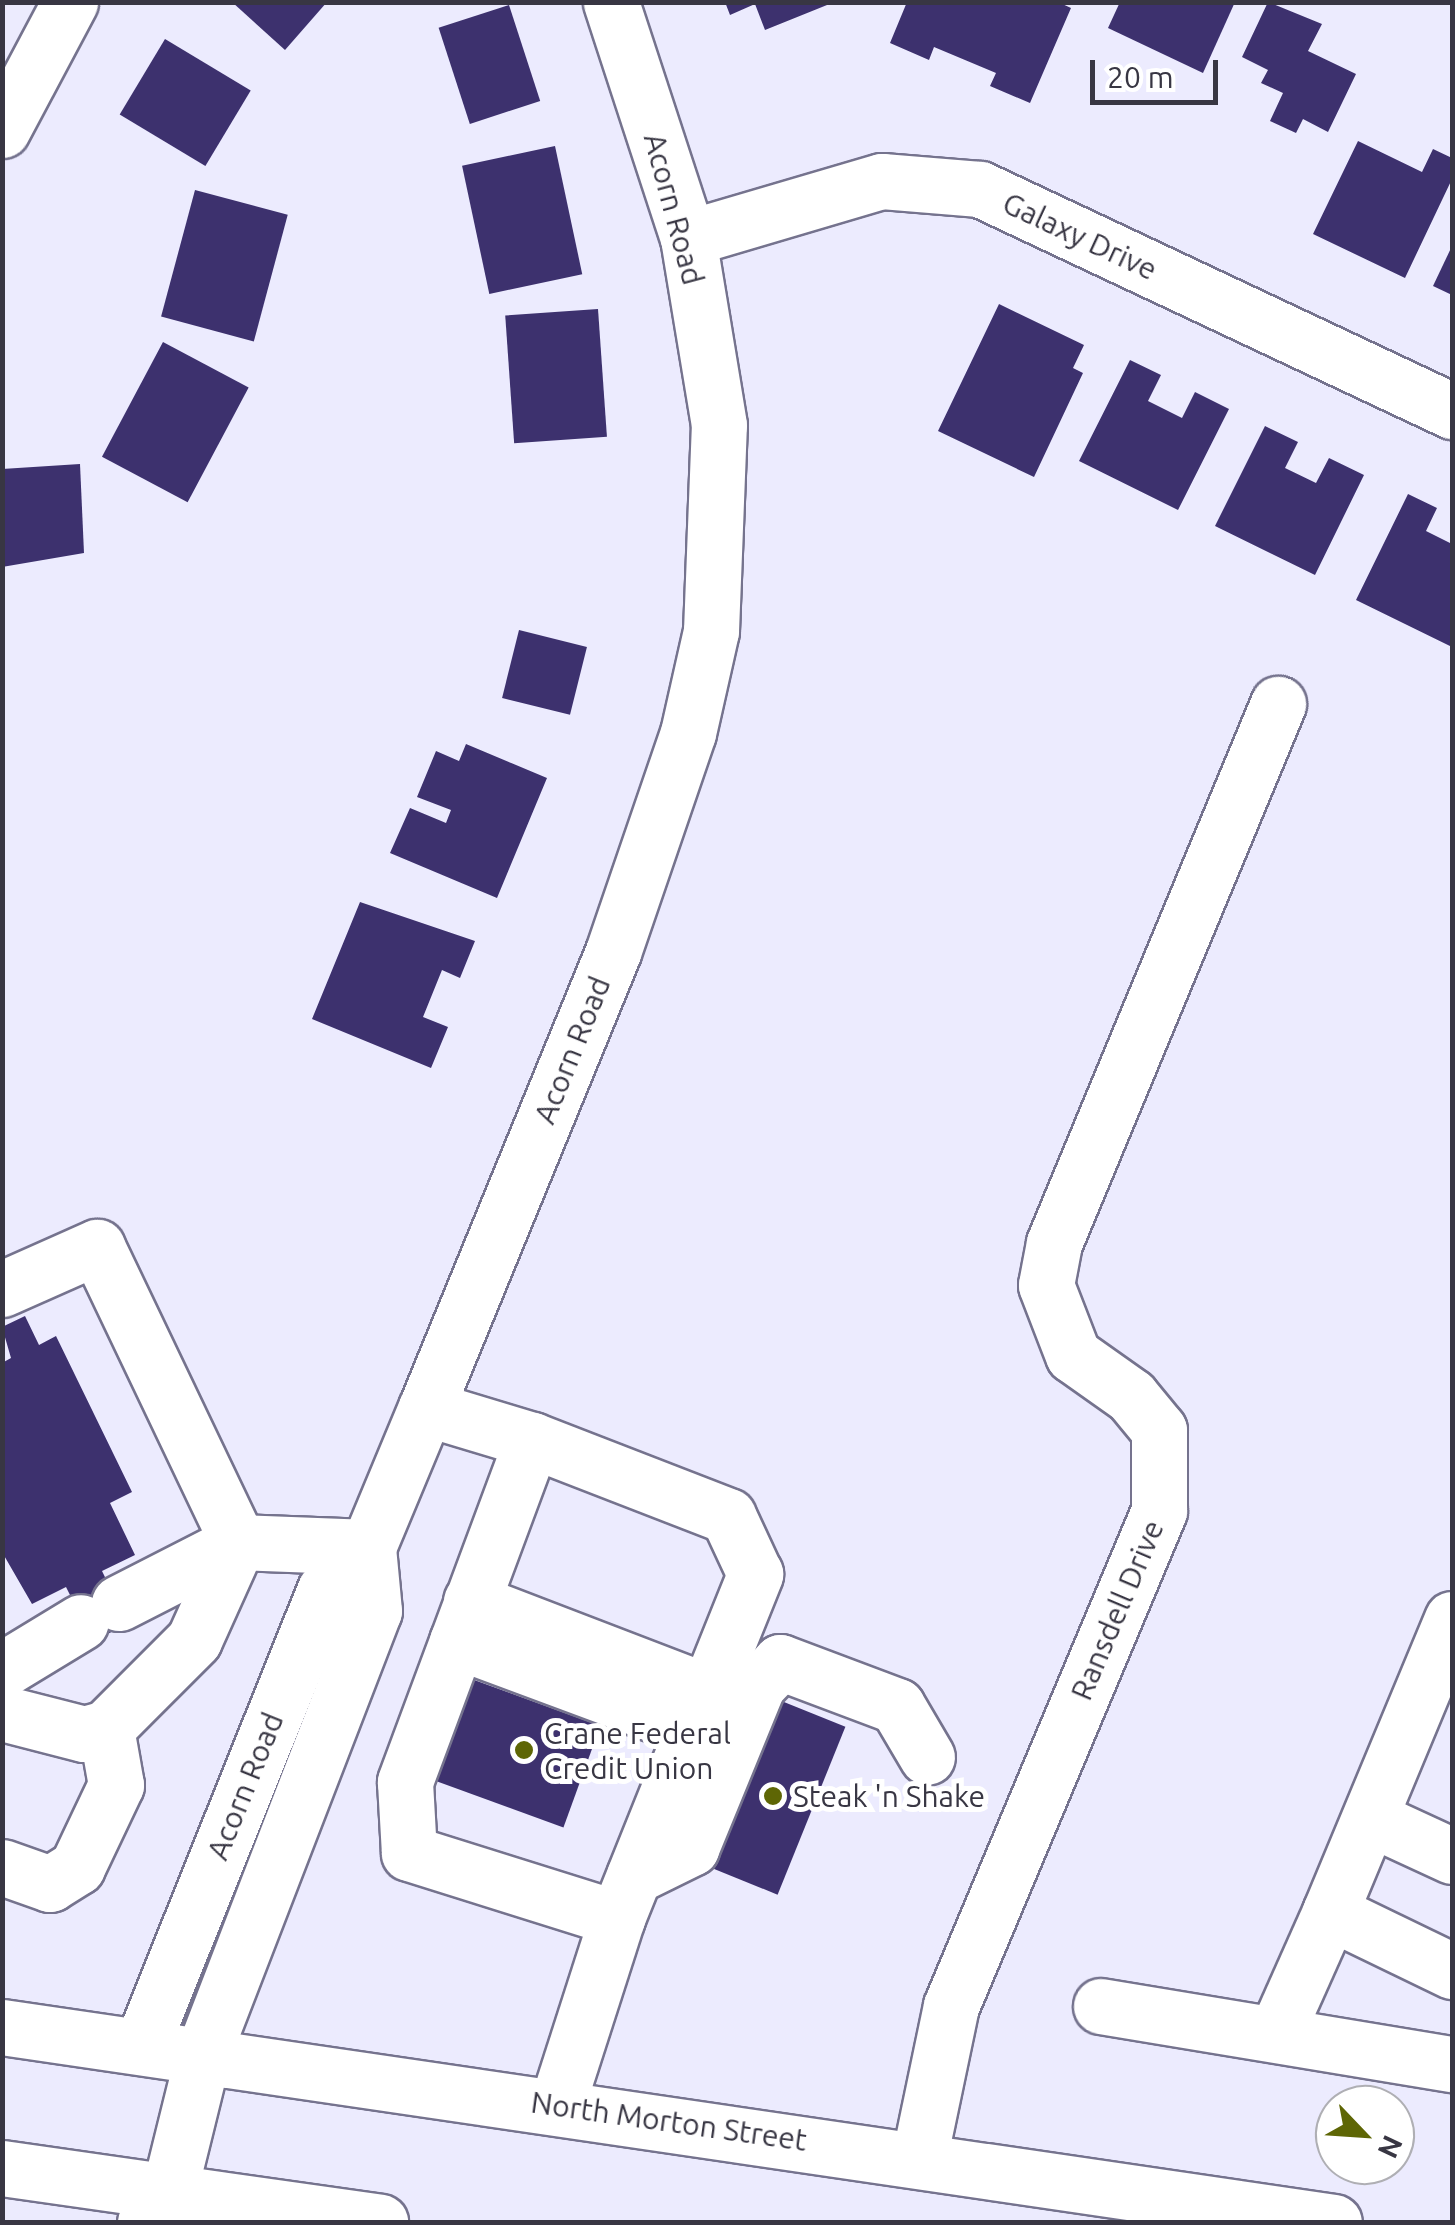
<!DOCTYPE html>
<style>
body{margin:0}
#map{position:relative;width:1455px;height:2225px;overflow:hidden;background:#ecebfe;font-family:Ubuntu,sans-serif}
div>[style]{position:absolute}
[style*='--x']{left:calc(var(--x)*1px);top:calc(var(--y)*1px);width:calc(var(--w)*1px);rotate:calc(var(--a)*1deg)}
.building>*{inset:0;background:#3d316e;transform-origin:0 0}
.roads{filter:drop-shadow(2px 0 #75738e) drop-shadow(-2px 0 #75738e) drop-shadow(0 2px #75738e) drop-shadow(0 -2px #75738e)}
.minor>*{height:55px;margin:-27.5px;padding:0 27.5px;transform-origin:27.5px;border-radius:27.5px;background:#fff}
.major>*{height:55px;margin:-27.5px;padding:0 27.5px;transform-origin:27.5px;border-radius:27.5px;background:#fff}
.dots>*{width:28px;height:28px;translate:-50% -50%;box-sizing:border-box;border:5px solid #fff;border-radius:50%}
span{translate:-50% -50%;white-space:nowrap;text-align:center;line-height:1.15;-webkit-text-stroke:10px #fff;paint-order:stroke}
.street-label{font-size:30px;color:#383643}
.poi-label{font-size:30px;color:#383643}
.left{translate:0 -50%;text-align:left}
.frame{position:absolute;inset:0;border:5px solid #383643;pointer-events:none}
.north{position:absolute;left:1315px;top:2085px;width:100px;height:100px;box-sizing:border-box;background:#fff;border:2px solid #afafb4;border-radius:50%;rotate:115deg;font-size:28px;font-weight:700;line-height:40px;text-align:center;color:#383643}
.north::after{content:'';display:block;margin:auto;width:35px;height:45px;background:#5e6605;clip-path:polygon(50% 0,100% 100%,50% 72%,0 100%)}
.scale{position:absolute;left:1090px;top:60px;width:128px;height:45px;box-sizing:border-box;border:5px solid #383643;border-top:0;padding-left:12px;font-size:30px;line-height:35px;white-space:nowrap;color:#383643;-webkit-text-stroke:8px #fff;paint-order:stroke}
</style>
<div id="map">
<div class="building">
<div style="clip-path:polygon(232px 2px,327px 2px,285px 50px)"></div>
<div style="clip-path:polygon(725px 2px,832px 2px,832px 3px,765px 30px,755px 4px,730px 15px)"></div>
<div style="clip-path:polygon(907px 2px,1058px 2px,1071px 8px,1030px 103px,990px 86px,996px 73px,934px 47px,929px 60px,890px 43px)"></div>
<div style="clip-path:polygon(1120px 2px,1235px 2px,1203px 73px,1108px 28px)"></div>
<div style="clip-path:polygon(1268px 2px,1322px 24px,1308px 51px,1356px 74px,1328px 132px,1303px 119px,1296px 133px,1270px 121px,1283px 93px,1261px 83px,1268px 70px,1242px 57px)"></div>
<div style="left:509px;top:5px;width:101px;height:74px;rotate:72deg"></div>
<div style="left:165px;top:39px;width:100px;height:88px;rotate:31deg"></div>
<div style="clip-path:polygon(1358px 141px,1422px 172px,1433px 149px,1452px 158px,1452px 179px,1405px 278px,1313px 234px)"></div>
<div style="left:555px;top:146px;width:131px;height:95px;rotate:78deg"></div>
<div style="left:195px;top:190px;width:96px;height:131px;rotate:15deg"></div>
<div style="clip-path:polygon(1452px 246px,1452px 295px,1433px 286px)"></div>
<div style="clip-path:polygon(999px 304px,1084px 345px,1073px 368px,1083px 373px,1034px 477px,938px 431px)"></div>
<div style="left:598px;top:309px;width:128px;height:93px;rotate:86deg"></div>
<div style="left:163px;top:342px;width:97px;height:130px;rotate:28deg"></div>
<div style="clip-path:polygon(1130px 360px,1161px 375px,1148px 401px,1182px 418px,1195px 392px,1229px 409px,1178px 510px,1079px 461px)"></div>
<div style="clip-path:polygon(1265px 426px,1298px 442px,1285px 468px,1316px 483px,1329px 458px,1364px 475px,1315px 575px,1215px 526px)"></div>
<div style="clip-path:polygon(80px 464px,84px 553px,2px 567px,2px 469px)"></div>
<div style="clip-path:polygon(1408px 494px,1437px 508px,1426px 531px,1452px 544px,1452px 647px,1356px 600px)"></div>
<div style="left:519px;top:630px;width:70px;height:70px;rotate:14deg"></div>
<div style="clip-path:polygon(466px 744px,547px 778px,497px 898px,390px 853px,410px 808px,446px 823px,451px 810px,417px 797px,436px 751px,459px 761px)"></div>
<div style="clip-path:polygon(360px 902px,475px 941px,460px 978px,442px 970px,423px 1017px,448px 1027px,431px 1068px,312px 1019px)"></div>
<div style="clip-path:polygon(25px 1316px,39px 1345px,56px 1336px,132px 1492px,110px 1503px,135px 1555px,102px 1571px,128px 1624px,93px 1641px,66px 1587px,32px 1604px,2px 1552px,2px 1363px,11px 1358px,2px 1327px)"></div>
<div style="left:466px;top:1677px;width:143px;height:108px;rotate:20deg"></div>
<div style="left:774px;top:1698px;width:77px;height:181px;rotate:22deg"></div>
</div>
<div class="roads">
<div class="minor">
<div style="--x:2;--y:130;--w:145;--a:-62"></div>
<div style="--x:688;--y:238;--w:202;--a:-16.4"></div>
<div style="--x:882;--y:181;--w:98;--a:4.7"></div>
<div style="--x:980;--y:189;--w:522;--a:25.19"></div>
<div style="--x:2;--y:1289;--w:104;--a:-23.9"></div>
<div style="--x:97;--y:1247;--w:327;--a:64.5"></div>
<div style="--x:238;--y:1542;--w:107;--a:114.2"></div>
<div style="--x:194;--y:1640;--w:124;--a:135"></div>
<div style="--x:106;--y:1728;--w:23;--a:165"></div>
<div style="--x:84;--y:1734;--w:85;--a:-165.6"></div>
<div style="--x:426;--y:1408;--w:111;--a:16.8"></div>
<div style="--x:471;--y:1601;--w:254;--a:21"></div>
<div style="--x:119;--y:1603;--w:134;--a:-27.1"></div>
<div style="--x:238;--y:1542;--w:130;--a:2.2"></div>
<div style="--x:1452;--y:1619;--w:317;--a:112.6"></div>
<div style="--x:1330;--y:1912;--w:136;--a:25.8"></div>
<div style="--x:457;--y:1641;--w:252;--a:20.4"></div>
<div style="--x:2;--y:1670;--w:92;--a:-31.3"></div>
<div style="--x:1374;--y:1820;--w:86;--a:24.8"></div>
<div style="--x:2;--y:1867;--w:51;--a:19.5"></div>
<div style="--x:50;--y:1884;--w:32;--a:-32"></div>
<div style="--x:77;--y:1867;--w:91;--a:-64.6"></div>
<div style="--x:116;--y:1785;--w:58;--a:-100"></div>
<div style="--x:634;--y:1876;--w:64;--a:-26.2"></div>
<div style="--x:691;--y:1848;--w:176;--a:-67.7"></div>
<div style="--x:758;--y:1685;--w:32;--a:-46"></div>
<div style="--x:780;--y:1662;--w:125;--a:20.6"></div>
<div style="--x:897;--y:1706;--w:59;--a:59.5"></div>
<div style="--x:1101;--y:2006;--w:356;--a:9.4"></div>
<div style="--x:1278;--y:2029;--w:128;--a:-66"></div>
<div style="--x:143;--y:2042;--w:487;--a:-68.1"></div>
<div style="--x:325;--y:1590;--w:61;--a:-45"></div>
<div style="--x:368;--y:1547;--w:151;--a:-67.4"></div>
<div style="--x:426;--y:1408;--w:493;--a:-67.7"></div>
<div style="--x:613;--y:952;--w:231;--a:-71.1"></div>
<div style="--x:688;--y:733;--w:105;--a:-77.3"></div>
<div style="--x:711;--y:631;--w:206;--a:-87.8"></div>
<div style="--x:719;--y:425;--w:190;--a:-99.4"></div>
<div style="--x:688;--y:238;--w:248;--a:-108.1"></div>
<div style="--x:557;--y:2105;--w:196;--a:-72.2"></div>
<div style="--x:617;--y:1918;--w:371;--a:-68.1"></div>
<div style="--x:755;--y:1574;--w:64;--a:-115"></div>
<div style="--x:728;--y:1516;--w:210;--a:-158.8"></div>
<div style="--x:532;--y:1440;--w:365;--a:110.4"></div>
<div style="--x:405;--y:1782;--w:71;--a:86.8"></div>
<div style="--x:409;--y:1853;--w:218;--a:17.4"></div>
<div style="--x:919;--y:2159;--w:156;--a:-78.2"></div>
<div style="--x:951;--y:2006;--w:537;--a:-67.21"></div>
<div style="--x:1159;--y:1511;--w:81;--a:-90"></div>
<div style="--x:1159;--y:1430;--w:44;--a:-129.5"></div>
<div style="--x:1131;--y:1396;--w:71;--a:-144.7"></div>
<div style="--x:1073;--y:1355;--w:75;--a:-111.1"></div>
<div style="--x:1046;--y:1285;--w:43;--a:-79.2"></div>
<div style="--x:1054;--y:1243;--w:584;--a:-67.43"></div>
<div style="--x:145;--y:2222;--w:38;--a:-51"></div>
<div style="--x:169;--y:2192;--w:145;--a:-76.1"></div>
<div style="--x:204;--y:2051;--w:472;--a:-68.9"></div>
<div style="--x:374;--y:1611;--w:64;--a:-95.4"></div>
</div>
<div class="major">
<div style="--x:2;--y:2027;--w:1346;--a:8.33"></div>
<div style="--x:2;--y:2168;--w:382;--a:8.1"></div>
</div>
</div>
<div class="dots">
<div style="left:524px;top:1750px;background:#5e6605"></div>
<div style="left:773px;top:1796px;background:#5e6605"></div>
</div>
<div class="street-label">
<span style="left:674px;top:209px;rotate:75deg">Acorn Road</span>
<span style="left:1080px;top:236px;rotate:25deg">Galaxy Drive</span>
<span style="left:572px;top:1050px;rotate:-68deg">Acorn Road</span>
<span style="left:1117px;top:1610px;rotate:-67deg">Ransdell Drive</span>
<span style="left:245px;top:1786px;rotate:-68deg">Acorn Road</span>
<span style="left:669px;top:2121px;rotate:8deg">North Morton Street</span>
</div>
<div class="poi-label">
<span class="left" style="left:544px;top:1750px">Crane Federal<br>Credit Union</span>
<span class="left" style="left:793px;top:1796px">Steak 'n Shake</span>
</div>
<div class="frame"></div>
<div class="north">N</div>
<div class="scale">20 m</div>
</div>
